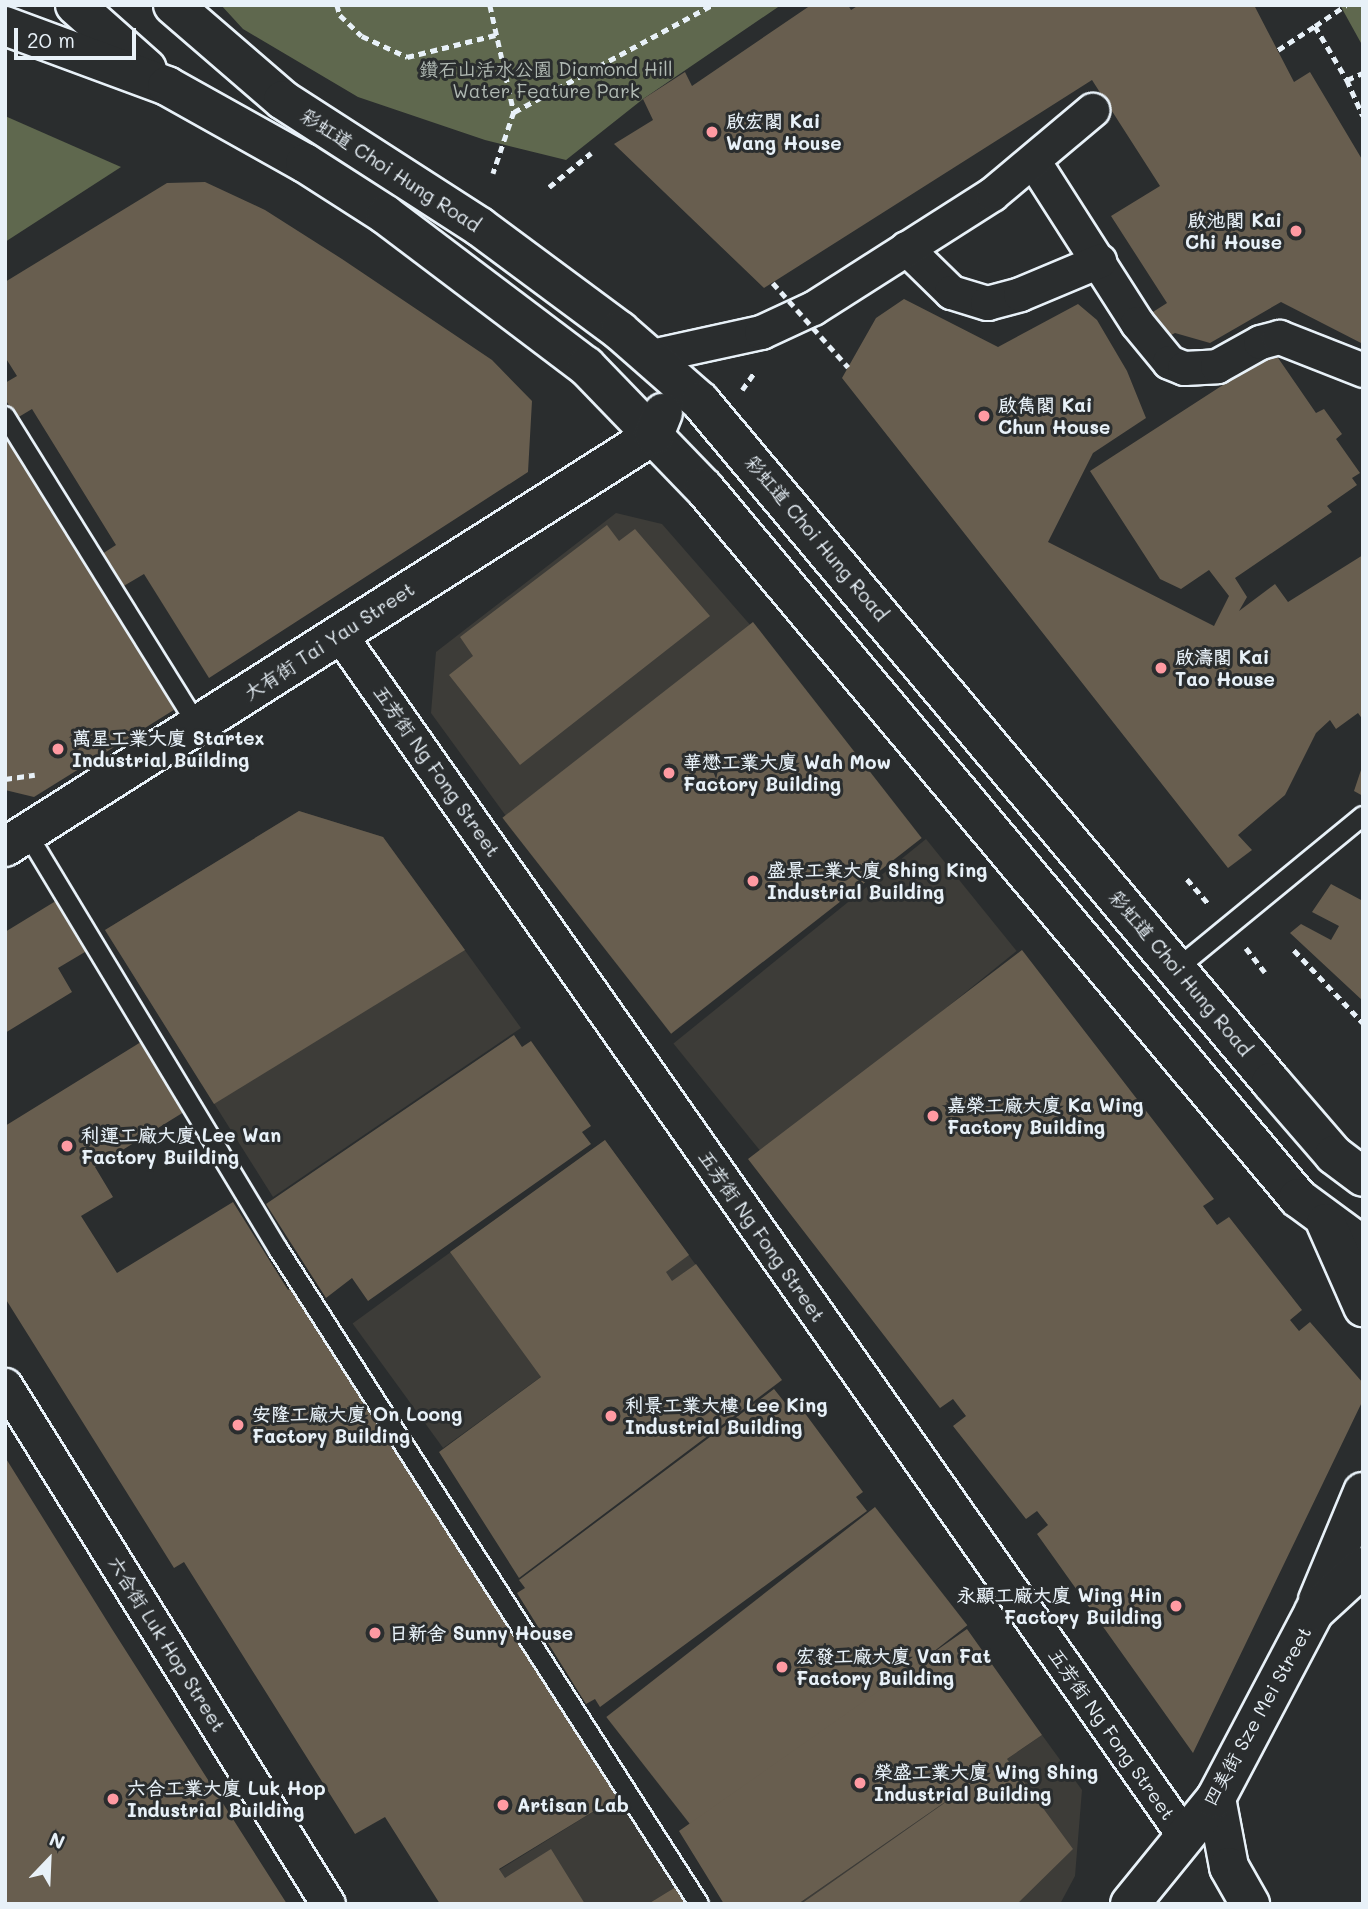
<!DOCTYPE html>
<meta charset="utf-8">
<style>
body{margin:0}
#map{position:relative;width:1368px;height:1909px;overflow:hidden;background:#2a2d2e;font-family:Mali,"LXGW WenKai TC",sans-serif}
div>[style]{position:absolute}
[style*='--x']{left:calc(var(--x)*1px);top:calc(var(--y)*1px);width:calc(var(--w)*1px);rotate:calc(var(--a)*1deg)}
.built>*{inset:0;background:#3d3c38;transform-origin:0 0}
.green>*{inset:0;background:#5f684e}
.building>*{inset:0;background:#685e4f;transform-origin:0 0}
.path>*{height:4.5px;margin-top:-2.25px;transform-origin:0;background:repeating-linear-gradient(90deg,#e8f1f8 0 7px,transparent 0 12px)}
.roads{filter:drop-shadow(2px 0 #e8f1f8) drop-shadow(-2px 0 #e8f1f8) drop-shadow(0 2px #e8f1f8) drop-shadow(0 -2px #e8f1f8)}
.lane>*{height:18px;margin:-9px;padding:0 9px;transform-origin:9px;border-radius:9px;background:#2a2d2e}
.street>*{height:33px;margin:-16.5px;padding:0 16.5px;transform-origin:16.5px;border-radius:16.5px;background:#2a2d2e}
.secondary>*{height:38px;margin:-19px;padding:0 19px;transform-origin:19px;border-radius:19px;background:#2a2d2e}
.path-bridge>*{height:4.5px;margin-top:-2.25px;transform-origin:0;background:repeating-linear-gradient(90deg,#e8f1f8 0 7px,transparent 0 12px)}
.dots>*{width:19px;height:19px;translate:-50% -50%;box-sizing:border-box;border:4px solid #2a2d2e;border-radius:50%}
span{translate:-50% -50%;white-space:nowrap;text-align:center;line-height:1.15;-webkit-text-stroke:6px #2a2d2e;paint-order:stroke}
.park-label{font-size:19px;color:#b1bab4}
.poi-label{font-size:19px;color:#e8f1f8;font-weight:700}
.left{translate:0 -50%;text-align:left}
.right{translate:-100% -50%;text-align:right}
.street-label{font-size:19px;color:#e8f1f8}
.frame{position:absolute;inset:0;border:7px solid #e8f1f8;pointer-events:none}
.north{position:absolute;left:14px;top:1825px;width:70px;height:70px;-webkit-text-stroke:5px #2a2d2e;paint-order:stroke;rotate:23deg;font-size:19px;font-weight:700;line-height:28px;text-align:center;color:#e8f1f8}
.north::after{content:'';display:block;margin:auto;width:24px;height:32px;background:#e8f1f8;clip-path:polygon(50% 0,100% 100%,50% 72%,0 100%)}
.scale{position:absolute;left:14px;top:28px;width:122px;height:32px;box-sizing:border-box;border:4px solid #e8f1f8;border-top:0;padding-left:9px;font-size:21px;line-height:24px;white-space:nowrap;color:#e8f1f8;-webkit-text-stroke:5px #2a2d2e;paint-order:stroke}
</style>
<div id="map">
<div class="built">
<div style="clip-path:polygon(616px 513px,662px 524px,752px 627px,506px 816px,431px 713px,436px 652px)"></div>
<div style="clip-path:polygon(299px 811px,383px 837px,521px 1028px,273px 1197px,105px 930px)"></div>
<div style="left:926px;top:839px;width:144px;height:325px;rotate:51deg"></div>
<div style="left:605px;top:1140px;width:154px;height:312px;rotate:54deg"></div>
<div style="clip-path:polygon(1042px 1735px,1082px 1790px,1075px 1876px,1060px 1904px,798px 1904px)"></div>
<div style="clip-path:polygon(622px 1794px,679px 1885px,648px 1904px,444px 1904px)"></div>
</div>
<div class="green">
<div style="clip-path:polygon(221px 5px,781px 5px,643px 99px,566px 160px,485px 140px,358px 97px,243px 29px)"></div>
<div style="clip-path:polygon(1340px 5px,1363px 5px,1363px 47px,1361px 43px)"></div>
<div style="clip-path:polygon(5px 116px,121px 167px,5px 242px)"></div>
</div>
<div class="building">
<div style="clip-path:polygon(811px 5px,848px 5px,851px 10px,859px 5px,1254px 5px,1294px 82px,1310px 72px,1363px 161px,1363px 344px,1281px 302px,1210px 343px,1175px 333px,1161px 340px,1145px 317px,1167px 303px,1111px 216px,1160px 186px,1092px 80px,764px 288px,614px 144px,653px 120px,643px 99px,685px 72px,692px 86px)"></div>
<div style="clip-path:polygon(205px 182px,265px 210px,342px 259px,492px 360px,532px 401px,528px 472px,209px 678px,144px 574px,122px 587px,102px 554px,116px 545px,32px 409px,17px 418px,5px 399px,5px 383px,17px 376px,5px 357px,5px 282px,167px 183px)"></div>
<div style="clip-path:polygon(904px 299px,998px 347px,1078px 304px,1097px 320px,1127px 371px,1146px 418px,1093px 453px,1048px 542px,1214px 626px,1229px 596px,1209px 570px,1181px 589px,1160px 579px,1090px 471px,1274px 352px,1316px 413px,1324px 409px,1342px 434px,1336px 439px,1360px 473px,1352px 478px,1357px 485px,1327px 506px,1332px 512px,1235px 578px,1247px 597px,1239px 611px,1275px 584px,1288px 602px,1363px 555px,1363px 720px,1358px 713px,1336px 729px,1330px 720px,1316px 733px,1285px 795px,1238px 835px,1252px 850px,1228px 868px,842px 378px,876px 318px)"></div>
<div style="clip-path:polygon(5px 435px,177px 708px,34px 797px,5px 790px)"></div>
<div style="clip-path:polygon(607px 525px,619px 541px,635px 529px,710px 616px,520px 765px,449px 675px,473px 656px,460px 637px)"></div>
<div style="left:753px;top:622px;width:274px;height:318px;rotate:52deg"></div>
<div style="clip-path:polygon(1362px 767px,1363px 767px,1363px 796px,1354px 791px)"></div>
<div style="clip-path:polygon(299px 811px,383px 837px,465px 950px,214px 1104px,105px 930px)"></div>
<div style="clip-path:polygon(1331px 884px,1363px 901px,1363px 1001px,1290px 933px,1301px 924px,1331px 940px,1339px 926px,1312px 912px)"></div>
<div style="clip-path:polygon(59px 899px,90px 949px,58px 968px,72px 992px,5px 1033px,5px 932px)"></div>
<div style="clip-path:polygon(1022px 950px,1214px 1199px,1203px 1206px,1217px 1225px,1229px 1217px,1302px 1310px,1290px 1320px,1299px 1331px,1310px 1322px,1363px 1383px,1363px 1400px,1193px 1753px,1037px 1534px,1048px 1525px,1037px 1511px,1026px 1519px,953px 1426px,966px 1416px,953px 1399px,940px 1408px,748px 1159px)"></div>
<div style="clip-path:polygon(514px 1035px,522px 1047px,531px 1041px,591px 1126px,582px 1132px,591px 1144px,368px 1301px,352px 1278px,326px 1298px,266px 1204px)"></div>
<div style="clip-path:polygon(149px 1037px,192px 1107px,95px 1167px,113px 1197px,81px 1216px,117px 1273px,233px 1202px,288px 1290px,302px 1282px,622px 1794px,499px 1869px,505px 1878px,551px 1849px,585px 1904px,440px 1904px,385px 1817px,355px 1834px,184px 1562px,174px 1568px,5px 1298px,5px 1126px)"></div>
<div style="clip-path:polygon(605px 1140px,689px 1255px,666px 1272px,672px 1281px,696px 1264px,782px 1380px,519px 1578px,439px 1452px,541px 1377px,450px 1252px)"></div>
<div style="clip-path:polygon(774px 1389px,786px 1404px,793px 1397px,863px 1492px,856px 1497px,867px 1511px,600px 1707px,595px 1699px,586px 1704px,517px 1593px,525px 1588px,519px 1580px)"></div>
<div style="clip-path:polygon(5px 1457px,112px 1629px,287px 1904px,5px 1904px)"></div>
<div style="left:875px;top:1507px;width:150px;height:341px;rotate:52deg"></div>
<div style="clip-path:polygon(967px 1629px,1042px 1735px,1007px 1759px,1073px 1849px,1017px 1904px,801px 1904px,997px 1766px,798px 1904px,724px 1904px,679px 1831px)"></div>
<div style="clip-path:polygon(679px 1885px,691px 1904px,648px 1904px)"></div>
</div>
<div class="path">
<div style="--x:337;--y:5;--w:10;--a:73"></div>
<div style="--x:340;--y:15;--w:30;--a:44"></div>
<div style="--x:362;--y:36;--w:50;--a:25"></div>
<div style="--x:407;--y:57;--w:91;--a:-14"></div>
<div style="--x:490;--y:5;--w:110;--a:77.4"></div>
<div style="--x:514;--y:112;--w:65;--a:108.7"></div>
<div style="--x:1315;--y:26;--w:37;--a:-34"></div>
<div style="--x:1278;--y:50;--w:44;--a:-33"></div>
<div style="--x:1315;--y:26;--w:63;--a:59.3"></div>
<div style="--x:1347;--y:80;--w:17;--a:-24"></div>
<div style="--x:1347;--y:80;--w:39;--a:66"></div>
<div style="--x:514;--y:112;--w:225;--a:-28.4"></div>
<div style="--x:549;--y:187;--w:54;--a:-39"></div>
<div style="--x:742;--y:390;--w:21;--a:-55"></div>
<div style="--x:5;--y:779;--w:30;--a:-8"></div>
<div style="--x:1187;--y:879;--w:33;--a:49"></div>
<div style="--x:1246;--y:948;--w:31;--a:52"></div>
<div style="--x:1294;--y:950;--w:100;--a:46.6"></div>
</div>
<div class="roads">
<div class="lane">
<div style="--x:5;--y:416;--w:364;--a:58.1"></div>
<div style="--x:27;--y:833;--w:486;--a:58.9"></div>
<div style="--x:278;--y:1249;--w:779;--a:57.27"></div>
<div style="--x:1179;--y:967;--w:238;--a:-39.4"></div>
</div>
<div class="street">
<div style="--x:1034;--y:162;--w:191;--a:57.4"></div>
<div style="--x:1137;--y:323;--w:50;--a:50.6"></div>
<div style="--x:1169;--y:362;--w:16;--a:22"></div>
<div style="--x:1184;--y:368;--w:33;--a:-3"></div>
<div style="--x:1217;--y:366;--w:49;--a:-29.2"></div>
<div style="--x:1260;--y:342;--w:20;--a:-15"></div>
<div style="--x:1279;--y:337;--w:90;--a:21.4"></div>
<div style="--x:906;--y:248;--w:63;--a:44.4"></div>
<div style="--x:951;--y:292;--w:38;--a:17"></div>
<div style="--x:987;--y:303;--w:34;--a:-15"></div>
<div style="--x:1020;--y:294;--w:86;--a:-22.7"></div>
<div style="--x:651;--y:356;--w:113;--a:-12.3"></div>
<div style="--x:761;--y:332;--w:57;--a:-24.8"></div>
<div style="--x:813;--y:308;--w:212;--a:-32.5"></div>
<div style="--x:992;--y:194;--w:131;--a:-40"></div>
<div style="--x:340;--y:635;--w:1468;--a:54.9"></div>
<div style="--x:5;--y:1385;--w:611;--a:58.1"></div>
</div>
<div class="secondary">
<div style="--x:75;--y:5;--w:96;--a:41.6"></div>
<div style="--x:173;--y:5;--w:145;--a:40.8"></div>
<div style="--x:283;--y:100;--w:234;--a:32.8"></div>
<div style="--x:480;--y:227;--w:174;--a:36.6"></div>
<div style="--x:620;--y:331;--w:106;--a:41.2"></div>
<div style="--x:700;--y:401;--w:889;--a:50.02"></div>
<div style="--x:1271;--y:1082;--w:96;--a:49.2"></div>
<div style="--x:1334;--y:1155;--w:36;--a:37"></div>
<div style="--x:5;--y:26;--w:173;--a:20.3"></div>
<div style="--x:167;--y:86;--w:158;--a:29.2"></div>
<div style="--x:305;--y:163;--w:96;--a:32.7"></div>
<div style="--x:386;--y:215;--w:251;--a:37.1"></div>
<div style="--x:586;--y:366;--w:170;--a:46"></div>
<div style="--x:704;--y:488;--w:926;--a:50.08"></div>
<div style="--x:1298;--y:1198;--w:81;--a:36.4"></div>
<div style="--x:5;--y:847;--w:769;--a:-32.41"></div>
<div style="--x:654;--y:435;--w:24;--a:-68"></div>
<div style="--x:1326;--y:1223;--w:92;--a:66.2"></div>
<div style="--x:1318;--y:1600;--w:117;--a:-67.4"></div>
<div style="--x:1216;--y:1798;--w:70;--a:79.3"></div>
<div style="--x:1229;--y:1867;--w:43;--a:60.4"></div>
<div style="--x:1130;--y:1904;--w:136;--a:-50.9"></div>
<div style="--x:1216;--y:1798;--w:210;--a:-62.2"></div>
<div style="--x:1314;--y:1612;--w:67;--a:-42.6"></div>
</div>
</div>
<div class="path-bridge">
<div style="--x:773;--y:283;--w:113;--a:48.2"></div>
</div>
<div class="dots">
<div style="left:712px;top:132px;background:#ff9aa2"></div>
<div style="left:1296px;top:231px;background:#ff9aa2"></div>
<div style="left:984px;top:416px;background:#ff9aa2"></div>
<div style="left:1161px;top:668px;background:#ff9aa2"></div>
<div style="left:58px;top:749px;background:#ff9aa2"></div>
<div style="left:669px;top:773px;background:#ff9aa2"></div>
<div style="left:753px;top:881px;background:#ff9aa2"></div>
<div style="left:933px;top:1116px;background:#ff9aa2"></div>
<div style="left:67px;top:1146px;background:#ff9aa2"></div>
<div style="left:611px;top:1416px;background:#ff9aa2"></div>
<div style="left:238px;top:1425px;background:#ff9aa2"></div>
<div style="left:1176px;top:1606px;background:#ff9aa2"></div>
<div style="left:375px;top:1633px;background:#ff9aa2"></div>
<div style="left:782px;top:1667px;background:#ff9aa2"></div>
<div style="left:860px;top:1783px;background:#ff9aa2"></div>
<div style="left:113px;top:1799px;background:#ff9aa2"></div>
<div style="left:503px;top:1805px;background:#ff9aa2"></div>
</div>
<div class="park-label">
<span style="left:546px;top:80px">鑽石山活水公園 Diamond Hill<br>Water Feature Park</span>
</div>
<div class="poi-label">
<span class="left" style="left:726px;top:132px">啟宏閣 Kai<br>Wang House</span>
<span class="right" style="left:1282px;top:231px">啟池閣 Kai<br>Chi House</span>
<span class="left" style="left:998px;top:416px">啟雋閣 Kai<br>Chun House</span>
<span class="left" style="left:1175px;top:668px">啟濤閣 Kai<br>Tao House</span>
<span class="left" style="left:72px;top:749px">萬星工業大廈 Startex<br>Industrial Building</span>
<span class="left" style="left:683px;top:773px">華懋工業大廈 Wah Mow<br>Factory Building</span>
<span class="left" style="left:767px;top:881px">盛景工業大廈 Shing King<br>Industrial Building</span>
<span class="left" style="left:947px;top:1116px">嘉榮工廠大廈 Ka Wing<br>Factory Building</span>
<span class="left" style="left:81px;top:1146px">利運工廠大廈 Lee Wan<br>Factory Building</span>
<span class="left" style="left:625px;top:1416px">利景工業大樓 Lee King<br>Industrial Building</span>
<span class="left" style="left:252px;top:1425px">安隆工廠大廈 On Loong<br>Factory Building</span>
<span class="right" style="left:1162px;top:1606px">永顯工廠大廈 Wing Hin<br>Factory Building</span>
<span class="left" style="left:389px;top:1633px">日新舍 Sunny House</span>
<span class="left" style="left:796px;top:1667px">宏發工廠大廈 Van Fat<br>Factory Building</span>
<span class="left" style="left:874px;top:1783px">榮盛工業大廈 Wing Shing<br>Industrial Building</span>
<span class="left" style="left:127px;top:1799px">六合工業大廈 Luk Hop<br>Industrial Building</span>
<span class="left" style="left:517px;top:1805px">Artisan Lab</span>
</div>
<div class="street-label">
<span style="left:391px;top:170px;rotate:33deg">彩虹道 Choi Hung Road</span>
<span style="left:817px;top:538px;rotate:50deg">彩虹道 Choi Hung Road</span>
<span style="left:329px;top:641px;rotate:-33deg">大有街 Tai Yau Street</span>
<span style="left:437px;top:771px;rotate:55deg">五芳街 Ng Fong Street</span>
<span style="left:1181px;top:973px;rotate:50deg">彩虹道 Choi Hung Road</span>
<span style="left:762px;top:1236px;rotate:55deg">五芳街 Ng Fong Street</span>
<span style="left:167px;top:1644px;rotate:58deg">六合街 Luk Hop Street</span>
<span style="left:1257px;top:1716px;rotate:-61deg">四美街 Sze Mei Street</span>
<span style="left:1112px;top:1734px;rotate:55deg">五芳街 Ng Fong Street</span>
</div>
<div class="frame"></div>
<div class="north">N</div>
<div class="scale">20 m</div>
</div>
